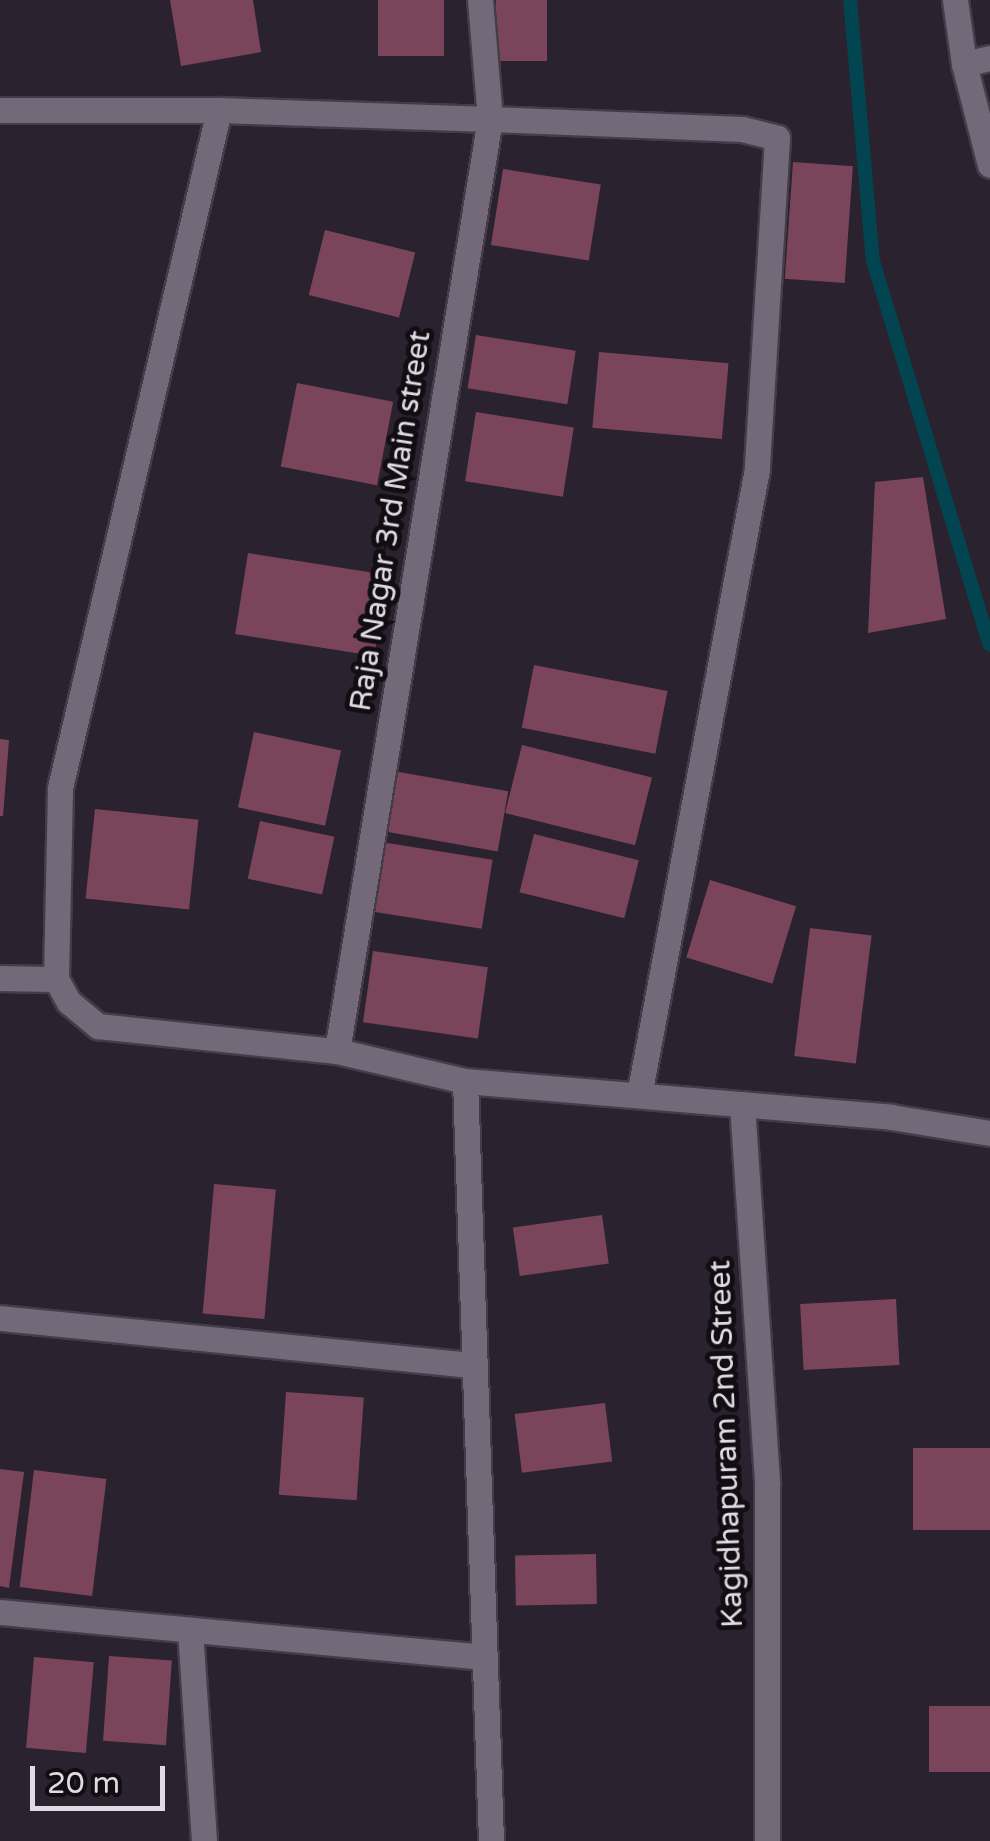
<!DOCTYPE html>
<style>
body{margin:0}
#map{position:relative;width:990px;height:1841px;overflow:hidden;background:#2b222f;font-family:"Varela Round",sans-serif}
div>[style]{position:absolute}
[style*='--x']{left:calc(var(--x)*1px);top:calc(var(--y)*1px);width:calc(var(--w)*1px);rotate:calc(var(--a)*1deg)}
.stream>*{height:14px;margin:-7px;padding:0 7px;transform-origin:7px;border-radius:7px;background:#02444f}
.building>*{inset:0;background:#7a455b;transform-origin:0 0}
.roads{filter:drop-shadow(2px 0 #443d48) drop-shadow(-2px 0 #443d48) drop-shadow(0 2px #443d48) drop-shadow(0 -2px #443d48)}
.minor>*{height:25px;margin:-12.5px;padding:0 12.5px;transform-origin:12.5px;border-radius:12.5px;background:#736978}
span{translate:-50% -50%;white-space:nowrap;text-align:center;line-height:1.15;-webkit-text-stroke:10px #110d13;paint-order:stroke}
.street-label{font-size:30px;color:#e0dae3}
.scale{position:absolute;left:30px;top:1766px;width:135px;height:45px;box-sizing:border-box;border:5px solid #e0dae3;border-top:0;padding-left:12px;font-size:30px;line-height:35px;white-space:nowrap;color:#e0dae3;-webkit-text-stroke:8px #110d13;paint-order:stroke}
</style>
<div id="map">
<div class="stream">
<div style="--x:850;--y:0;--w:262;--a:85"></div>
<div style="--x:873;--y:261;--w:401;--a:73.1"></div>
</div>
<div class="building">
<div style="clip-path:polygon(170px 0,253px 0,261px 52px,181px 66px)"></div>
<div style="left:378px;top:0;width:66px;height:56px"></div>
<div style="left:496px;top:0;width:51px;height:61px"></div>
<div style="left:793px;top:162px;width:60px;height:117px;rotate:4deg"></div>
<div style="left:503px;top:169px;width:99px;height:77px;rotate:9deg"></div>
<div style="left:325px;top:230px;width:93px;height:67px;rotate:14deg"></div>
<div style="left:476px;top:335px;width:101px;height:54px;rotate:9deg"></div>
<div style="left:599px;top:352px;width:130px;height:76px;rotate:5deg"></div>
<div style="left:297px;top:383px;width:98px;height:85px;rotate:11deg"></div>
<div style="left:476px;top:412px;width:99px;height:70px;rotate:9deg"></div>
<div style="clip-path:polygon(923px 477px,946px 619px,868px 633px,875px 482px)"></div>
<div style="left:248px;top:553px;width:141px;height:82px;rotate:9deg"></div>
<div style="left:534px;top:665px;width:136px;height:64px;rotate:11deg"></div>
<div style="left:254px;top:732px;width:89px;height:77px;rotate:12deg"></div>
<div style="clip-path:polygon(0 739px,9px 740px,3px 816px,0 816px)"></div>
<div style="left:522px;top:745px;width:134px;height:70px;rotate:14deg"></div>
<div style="left:393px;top:771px;width:117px;height:61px;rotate:10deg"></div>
<div style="left:95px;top:809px;width:104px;height:90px;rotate:6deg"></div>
<div style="left:260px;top:821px;width:76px;height:59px;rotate:12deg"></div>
<div style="left:534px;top:834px;width:108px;height:60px;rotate:14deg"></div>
<div style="left:381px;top:842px;width:113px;height:70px;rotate:9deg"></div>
<div style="left:710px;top:880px;width:90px;height:81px;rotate:17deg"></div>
<div style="left:810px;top:928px;width:62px;height:129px;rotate:7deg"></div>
<div style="left:373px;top:951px;width:116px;height:72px;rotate:8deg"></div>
<div style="left:214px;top:1184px;width:62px;height:130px;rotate:5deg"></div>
<div style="left:602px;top:1215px;width:49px;height:90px;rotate:82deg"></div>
<div style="left:896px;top:1299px;width:66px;height:96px;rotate:87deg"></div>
<div style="left:286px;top:1392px;width:78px;height:103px;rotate:4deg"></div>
<div style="left:605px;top:1403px;width:59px;height:91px;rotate:83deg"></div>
<div style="left:990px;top:1448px;width:82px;height:77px;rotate:90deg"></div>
<div style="clip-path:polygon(0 1469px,24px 1472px,9px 1588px,0 1586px)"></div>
<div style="left:34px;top:1470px;width:73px;height:118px;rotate:7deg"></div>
<div style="left:596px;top:1554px;width:50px;height:81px;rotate:89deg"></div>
<div style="left:109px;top:1656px;width:63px;height:85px;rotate:4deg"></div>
<div style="left:34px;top:1657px;width:60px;height:91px;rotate:5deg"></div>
<div style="left:990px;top:1706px;width:66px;height:61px;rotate:90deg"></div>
</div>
<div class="roads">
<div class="minor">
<div style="--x:955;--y:0;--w:65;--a:82"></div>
<div style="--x:964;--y:64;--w:104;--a:75.6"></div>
<div style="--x:964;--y:64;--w:27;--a:-13"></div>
<div style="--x:0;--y:110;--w:219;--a:0"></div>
<div style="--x:219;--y:110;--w:271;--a:1.9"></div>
<div style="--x:490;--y:119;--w:252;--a:2.3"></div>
<div style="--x:742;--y:129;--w:36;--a:14"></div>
<div style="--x:777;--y:138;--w:332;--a:93.5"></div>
<div style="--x:757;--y:469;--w:637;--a:100.67"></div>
<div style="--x:219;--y:110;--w:696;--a:103.2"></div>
<div style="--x:60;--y:788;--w:191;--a:91.2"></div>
<div style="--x:56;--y:979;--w:26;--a:61"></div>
<div style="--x:69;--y:1002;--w:38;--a:40"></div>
<div style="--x:98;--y:1026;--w:240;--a:6"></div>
<div style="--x:337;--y:1051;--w:131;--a:13.2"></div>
<div style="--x:465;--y:1081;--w:428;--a:4.8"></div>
<div style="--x:891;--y:1117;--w:100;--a:9.2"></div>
<div style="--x:0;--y:978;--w:56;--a:1"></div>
<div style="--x:337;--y:1051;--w:944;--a:-80.68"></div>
<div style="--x:490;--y:119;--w:119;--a:-94.8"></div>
<div style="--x:465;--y:1081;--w:760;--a:88.04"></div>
<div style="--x:742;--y:1104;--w:381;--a:86.2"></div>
<div style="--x:767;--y:1484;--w:357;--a:90"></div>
<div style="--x:0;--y:1318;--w:476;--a:5.7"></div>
<div style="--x:0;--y:1612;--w:485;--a:5.3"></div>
<div style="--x:190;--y:1630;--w:211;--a:86.2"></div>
</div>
</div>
<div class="street-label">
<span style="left:391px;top:521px;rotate:-81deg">Raja Nagar 3rd Main street</span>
<span style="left:727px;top:1444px;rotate:-92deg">Kagidhapuram 2nd Street</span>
</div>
<div class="scale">20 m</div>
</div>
